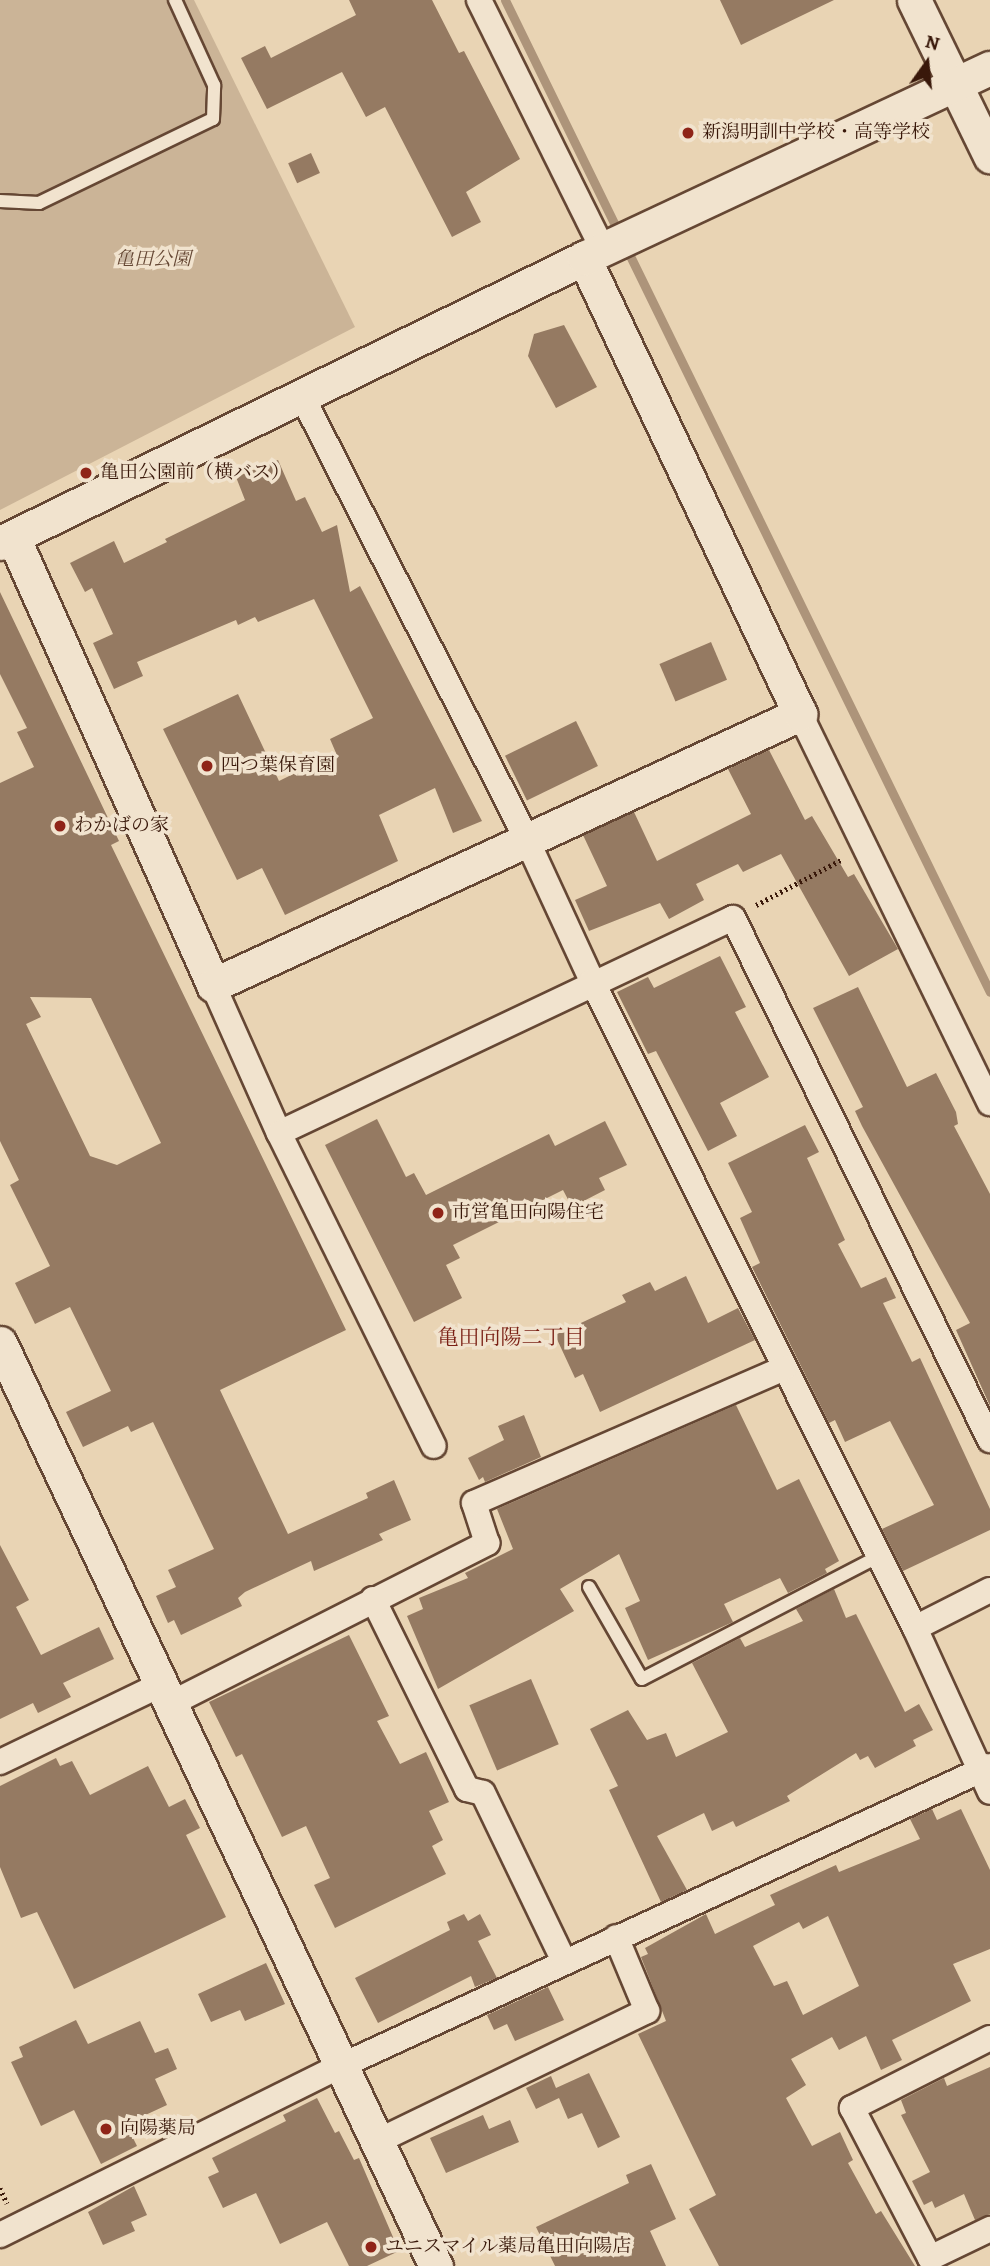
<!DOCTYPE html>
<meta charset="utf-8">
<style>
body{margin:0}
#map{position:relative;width:990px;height:2266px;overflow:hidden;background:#e9d4b4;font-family:Alegreya,"Noto Serif JP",serif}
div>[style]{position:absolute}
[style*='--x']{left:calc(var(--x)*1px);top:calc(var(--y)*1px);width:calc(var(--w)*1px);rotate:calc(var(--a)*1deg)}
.green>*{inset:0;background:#cbb497}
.stream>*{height:9px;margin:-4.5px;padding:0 4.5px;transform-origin:4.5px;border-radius:4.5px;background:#ad947a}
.building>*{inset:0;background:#957a62;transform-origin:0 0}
.path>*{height:4.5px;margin-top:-2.25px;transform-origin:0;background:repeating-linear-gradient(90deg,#39180a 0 2px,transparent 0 5.5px)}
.roads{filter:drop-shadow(2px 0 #654734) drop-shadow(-2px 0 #654734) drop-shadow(0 2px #654734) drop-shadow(0 -2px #654734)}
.lane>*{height:12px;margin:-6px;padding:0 6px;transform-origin:6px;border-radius:6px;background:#f1e3ce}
.street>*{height:24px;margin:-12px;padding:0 12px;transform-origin:12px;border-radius:12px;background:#f1e3ce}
.secondary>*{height:33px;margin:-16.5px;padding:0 16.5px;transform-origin:16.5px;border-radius:16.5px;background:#f1e3ce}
.dots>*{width:19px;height:19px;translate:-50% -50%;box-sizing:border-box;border:4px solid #f1e3ce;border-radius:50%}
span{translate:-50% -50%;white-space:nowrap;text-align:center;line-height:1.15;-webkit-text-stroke:7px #f1e3ce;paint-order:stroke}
.poi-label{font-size:19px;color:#39180a}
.left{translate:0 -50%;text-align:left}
.park-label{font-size:19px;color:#654734;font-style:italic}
.neighbourhood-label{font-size:21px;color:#7a1f14}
.north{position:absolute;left:892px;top:28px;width:70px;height:70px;-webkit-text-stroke:5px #f1e3ce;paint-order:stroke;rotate:15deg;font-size:19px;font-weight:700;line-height:28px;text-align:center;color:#39180a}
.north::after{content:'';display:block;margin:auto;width:24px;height:32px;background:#39180a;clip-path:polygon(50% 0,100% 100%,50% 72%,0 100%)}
</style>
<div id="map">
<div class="green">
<div style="clip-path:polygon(0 0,194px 0,355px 327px,0 510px)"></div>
</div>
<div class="stream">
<div style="--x:505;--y:0;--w:1104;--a:63.95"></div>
</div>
<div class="building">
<div style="clip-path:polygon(349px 0,432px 0,459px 53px,464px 51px,520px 159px,466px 192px,481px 222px,452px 237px,385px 107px,366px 117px,342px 72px,267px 109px,241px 58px,265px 46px,271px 58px,356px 15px)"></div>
<div style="clip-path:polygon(720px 0,834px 0,741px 45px)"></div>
<div style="left:311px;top:153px;width:22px;height:25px;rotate:66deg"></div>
<div style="clip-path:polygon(564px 325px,597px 387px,556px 408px,528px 356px,534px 334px)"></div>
<div style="clip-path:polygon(278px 460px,296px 501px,305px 497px,322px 532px,337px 525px,350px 592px,360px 586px,482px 821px,453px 833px,435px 788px,379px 815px,398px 861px,285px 915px,262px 868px,237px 880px,163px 729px,238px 694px,279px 781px,336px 753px,330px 739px,373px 718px,314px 599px,258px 622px,255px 617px,238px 625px,236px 620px,137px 662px,143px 676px,114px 689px,93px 643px,113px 634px,92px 588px,85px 592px,70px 563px,114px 541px,124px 563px,167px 542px,165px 539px,245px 500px,236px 477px)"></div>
<div style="clip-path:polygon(evenodd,0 592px,119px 841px,111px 845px,346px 1330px,220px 1390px,288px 1534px,368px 1498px,366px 1493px,394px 1480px,411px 1520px,379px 1534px,383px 1540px,314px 1571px,311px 1561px,245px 1592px,238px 1598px,242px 1606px,181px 1635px,174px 1620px,168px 1623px,156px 1596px,176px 1587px,168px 1570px,214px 1549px,153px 1422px,131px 1432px,128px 1426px,83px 1447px,66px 1412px,111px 1391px,70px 1307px,35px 1324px,15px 1283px,50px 1266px,10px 1185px,19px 1180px,0 1141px,0 783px,34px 767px,17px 732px,27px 728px,0 674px,0 592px,30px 997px,91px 998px,161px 1143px,117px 1165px,90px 1156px,26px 1024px,41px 1017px,30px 997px)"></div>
<div style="left:711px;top:642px;width:41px;height:56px;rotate:67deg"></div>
<div style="left:576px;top:721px;width:50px;height:79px;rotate:64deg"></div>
<div style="clip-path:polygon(769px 750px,805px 820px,812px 816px,848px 877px,854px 874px,898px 949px,849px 976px,781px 854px,743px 872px,738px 864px,696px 884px,704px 900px,669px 919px,660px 903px,589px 931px,575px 900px,607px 886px,583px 835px,634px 812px,657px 861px,751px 814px,728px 769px)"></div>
<div style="clip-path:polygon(720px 956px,746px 1007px,735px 1012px,769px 1077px,720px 1103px,737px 1136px,708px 1151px,656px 1051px,648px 1054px,617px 992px,648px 977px,654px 988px)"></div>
<div style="clip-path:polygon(858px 987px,907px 1087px,936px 1073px,956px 1112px,958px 1124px,954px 1126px,990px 1194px,990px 1406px,956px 1330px,970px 1323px,862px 1126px,855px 1111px,863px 1107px,813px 1008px)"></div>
<div style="clip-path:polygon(377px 1119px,406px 1177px,414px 1173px,426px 1195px,549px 1134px,555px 1146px,605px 1121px,627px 1165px,599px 1178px,605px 1190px,572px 1207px,563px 1190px,453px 1245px,460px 1258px,446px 1265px,462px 1298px,414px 1322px,325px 1145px)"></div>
<div style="clip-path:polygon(805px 1125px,819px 1152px,807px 1158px,845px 1240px,838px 1244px,861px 1288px,886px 1277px,896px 1298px,883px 1303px,912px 1362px,920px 1358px,990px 1509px,990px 1530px,903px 1571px,882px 1529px,934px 1505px,890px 1421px,845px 1442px,835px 1420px,829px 1423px,752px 1267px,760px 1263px,740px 1218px,752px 1212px,728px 1163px)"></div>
<div style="clip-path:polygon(686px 1276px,708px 1323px,738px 1308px,755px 1340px,600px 1412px,583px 1374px,575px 1378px,555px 1335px,626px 1302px,622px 1295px,650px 1282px,655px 1291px)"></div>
<div style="clip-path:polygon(736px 1405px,777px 1490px,799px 1479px,839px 1561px,825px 1569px,827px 1573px,788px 1593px,780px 1578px,724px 1604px,733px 1622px,648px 1660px,625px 1608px,640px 1601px,619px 1554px,560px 1589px,574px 1611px,438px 1689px,407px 1616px,423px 1609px,419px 1598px,468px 1578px,465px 1573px,513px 1549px,497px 1509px)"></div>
<div style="clip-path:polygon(524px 1415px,541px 1457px,485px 1482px,483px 1477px,479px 1480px,468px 1458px,504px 1440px,498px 1426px)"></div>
<div style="clip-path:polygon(0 1545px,29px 1600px,16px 1607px,41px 1655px,99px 1627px,114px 1659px,63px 1683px,71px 1697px,38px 1713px,33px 1703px,0 1719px)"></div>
<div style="clip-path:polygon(834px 1589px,846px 1618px,856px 1614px,905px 1712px,919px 1704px,933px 1730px,913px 1740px,916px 1746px,875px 1768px,868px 1756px,860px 1760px,856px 1753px,787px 1796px,790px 1801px,736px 1827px,733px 1821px,712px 1831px,704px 1813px,657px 1836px,687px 1890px,661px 1902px,609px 1790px,618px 1786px,590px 1729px,628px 1710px,647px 1740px,666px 1733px,676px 1757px,728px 1732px,692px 1663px,740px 1638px,745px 1647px,803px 1621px,796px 1609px)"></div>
<div style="clip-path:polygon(349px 1635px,389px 1716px,377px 1721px,400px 1764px,426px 1752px,449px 1802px,429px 1811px,443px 1840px,432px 1846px,446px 1874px,335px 1928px,314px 1885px,330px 1878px,306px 1826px,282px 1837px,242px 1754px,236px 1757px,209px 1702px)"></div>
<div style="left:531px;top:1679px;width:71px;height:67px;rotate:67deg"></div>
<div style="clip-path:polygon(56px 1758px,60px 1766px,72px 1761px,90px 1795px,148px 1766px,169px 1807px,185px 1799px,200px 1828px,186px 1835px,226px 1917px,74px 1989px,37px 1912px,21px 1918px,0 1867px,0 1786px)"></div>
<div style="clip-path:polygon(evenodd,932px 1809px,937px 1820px,961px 1809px,990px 1870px,990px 1949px,953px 1964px,971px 2001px,892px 2040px,902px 2060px,881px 2070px,866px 2036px,839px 2050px,832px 2037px,791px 2059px,806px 2085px,786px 2098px,812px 2146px,840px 2132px,853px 2160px,848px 2163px,876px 2214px,881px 2211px,915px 2266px,719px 2266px,689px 2209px,716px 2195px,638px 2034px,666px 2021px,641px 1957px,648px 1954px,645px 1948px,706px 1914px,715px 1934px,775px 1905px,770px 1895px,836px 1865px,839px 1872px,920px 1839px,910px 1819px,932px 1809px,828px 1916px,859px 1986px,803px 2015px,787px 1981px,774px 1986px,753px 1946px,799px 1922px,803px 1929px,828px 1916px)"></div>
<div style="clip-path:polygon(464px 1914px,468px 1921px,480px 1914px,491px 1935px,478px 1941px,497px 1978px,475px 1987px,471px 1976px,378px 2023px,355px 1978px,450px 1930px,447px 1922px)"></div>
<div style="clip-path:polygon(266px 1963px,285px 2004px,245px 2021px,240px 2010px,211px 2022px,198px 1994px)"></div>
<div style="clip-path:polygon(548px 1987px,564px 2020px,515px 2041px,507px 2024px,494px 2030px,487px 2015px)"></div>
<div style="clip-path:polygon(76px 2020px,88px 2044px,140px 2021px,155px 2053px,168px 2048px,177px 2069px,155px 2079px,167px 2105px,126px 2124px,137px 2146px,101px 2164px,74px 2110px,41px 2126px,11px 2062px,23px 2057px,19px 2047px)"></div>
<div style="clip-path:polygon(990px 2067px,990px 2214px,975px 2220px,964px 2194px,935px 2208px,932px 2201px,924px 2205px,912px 2181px,930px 2172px,901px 2115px,906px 2113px,901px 2100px,944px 2078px,947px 2086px)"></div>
<div style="clip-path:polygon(589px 2073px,620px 2137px,598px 2148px,582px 2113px,568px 2119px,559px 2098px,536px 2109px,526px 2088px,551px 2076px,556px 2088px)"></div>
<div style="clip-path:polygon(317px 2098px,335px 2133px,339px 2131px,354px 2160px,359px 2158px,399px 2251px,367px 2266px,349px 2266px,327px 2222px,280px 2244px,256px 2193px,223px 2208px,208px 2177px,219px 2172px,212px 2158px,286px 2121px,283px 2115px)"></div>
<div style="clip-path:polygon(483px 2115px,489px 2129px,510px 2120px,519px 2142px,446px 2173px,430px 2138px)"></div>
<div style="clip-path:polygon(651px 2164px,676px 2219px,650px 2231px,666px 2266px,555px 2266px,536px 2227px,629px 2183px,626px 2175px)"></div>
<div style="clip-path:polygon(134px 2186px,147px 2215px,131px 2222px,135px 2231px,103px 2245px,88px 2212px)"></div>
</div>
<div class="path">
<div style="--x:756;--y:905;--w:96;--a:-27.9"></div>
<div style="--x:0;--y:2188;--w:17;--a:65"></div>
</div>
<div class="roads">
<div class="lane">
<div style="--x:0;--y:201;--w:39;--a:3"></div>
<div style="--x:39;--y:203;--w:193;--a:-25.8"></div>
<div style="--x:213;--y:119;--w:34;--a:-88"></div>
<div style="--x:214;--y:85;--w:94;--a:-114.6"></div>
<div style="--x:589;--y:1587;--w:106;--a:60.1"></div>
<div style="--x:642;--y:1679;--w:267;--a:-27.4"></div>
</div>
<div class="street">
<div style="--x:479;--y:0;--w:279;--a:63.6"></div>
<div style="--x:302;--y:396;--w:496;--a:63.1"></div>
<div style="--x:526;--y:838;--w:157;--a:65.2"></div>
<div style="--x:592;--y:981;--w:723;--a:63.47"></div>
<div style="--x:915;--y:1628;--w:180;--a:65.4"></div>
<div style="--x:800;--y:714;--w:433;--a:64"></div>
<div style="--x:213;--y:985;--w:162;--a:66"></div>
<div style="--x:279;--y:1133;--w:502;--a:-25.34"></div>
<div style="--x:733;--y:918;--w:582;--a:63.79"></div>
<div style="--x:279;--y:1133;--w:349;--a:63.7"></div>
<div style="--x:373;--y:1599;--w:212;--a:63.7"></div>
<div style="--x:467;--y:1789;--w:16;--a:14"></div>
<div style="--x:483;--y:1793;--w:187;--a:64.3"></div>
<div style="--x:915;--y:1628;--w:84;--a:-26.9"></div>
<div style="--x:170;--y:1704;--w:356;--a:-26.9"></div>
<div style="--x:487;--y:1543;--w:42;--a:-108"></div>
<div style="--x:474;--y:1503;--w:338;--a:-23.5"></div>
<div style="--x:0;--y:1762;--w:178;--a:-25.7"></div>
<div style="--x:990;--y:2038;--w:155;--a:153.1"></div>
<div style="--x:852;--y:2108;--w:169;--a:62.5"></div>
<div style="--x:930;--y:2258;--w:67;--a:-25.8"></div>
<div style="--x:378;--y:2141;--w:299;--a:-25.8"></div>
<div style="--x:647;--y:2011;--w:80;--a:-112.7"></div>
<div style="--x:0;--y:2235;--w:383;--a:-26.4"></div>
<div style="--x:343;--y:2065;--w:713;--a:-24.8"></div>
</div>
<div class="secondary">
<div style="--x:914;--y:0;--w:174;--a:64"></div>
<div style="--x:13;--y:537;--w:491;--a:65.9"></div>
<div style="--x:213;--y:985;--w:647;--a:-24.78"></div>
<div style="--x:800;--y:714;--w:505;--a:-115.35"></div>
<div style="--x:0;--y:543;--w:650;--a:-26.01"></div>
<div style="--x:584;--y:258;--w:448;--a:-25.1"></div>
<div style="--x:0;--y:1343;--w:1021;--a:64.72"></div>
</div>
</div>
<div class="dots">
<div style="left:688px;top:133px;background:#8f2418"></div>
<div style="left:86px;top:473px;background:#8f2418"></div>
<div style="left:207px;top:766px;background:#8f2418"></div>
<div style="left:60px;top:826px;background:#8f2418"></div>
<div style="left:438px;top:1213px;background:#8f2418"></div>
<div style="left:106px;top:2129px;background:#8f2418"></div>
<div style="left:371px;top:2247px;background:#8f2418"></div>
</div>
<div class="poi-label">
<span class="left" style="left:702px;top:133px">新潟明訓中学校・高等学校</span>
<span class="left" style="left:100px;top:473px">亀田公園前（横バス）</span>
<span class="left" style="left:221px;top:766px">四つ葉保育園</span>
<span class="left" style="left:74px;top:826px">わかばの家</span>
<span class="left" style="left:452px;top:1213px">市営亀田向陽住宅</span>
<span class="left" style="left:120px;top:2129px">向陽薬局</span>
<span class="left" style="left:385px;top:2247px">ユニスマイル薬局亀田向陽店</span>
</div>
<div class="park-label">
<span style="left:153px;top:260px">亀田公園</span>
</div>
<div class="neighbourhood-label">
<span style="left:511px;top:1337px">亀田向陽二丁目</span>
</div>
<div class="north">N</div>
</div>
